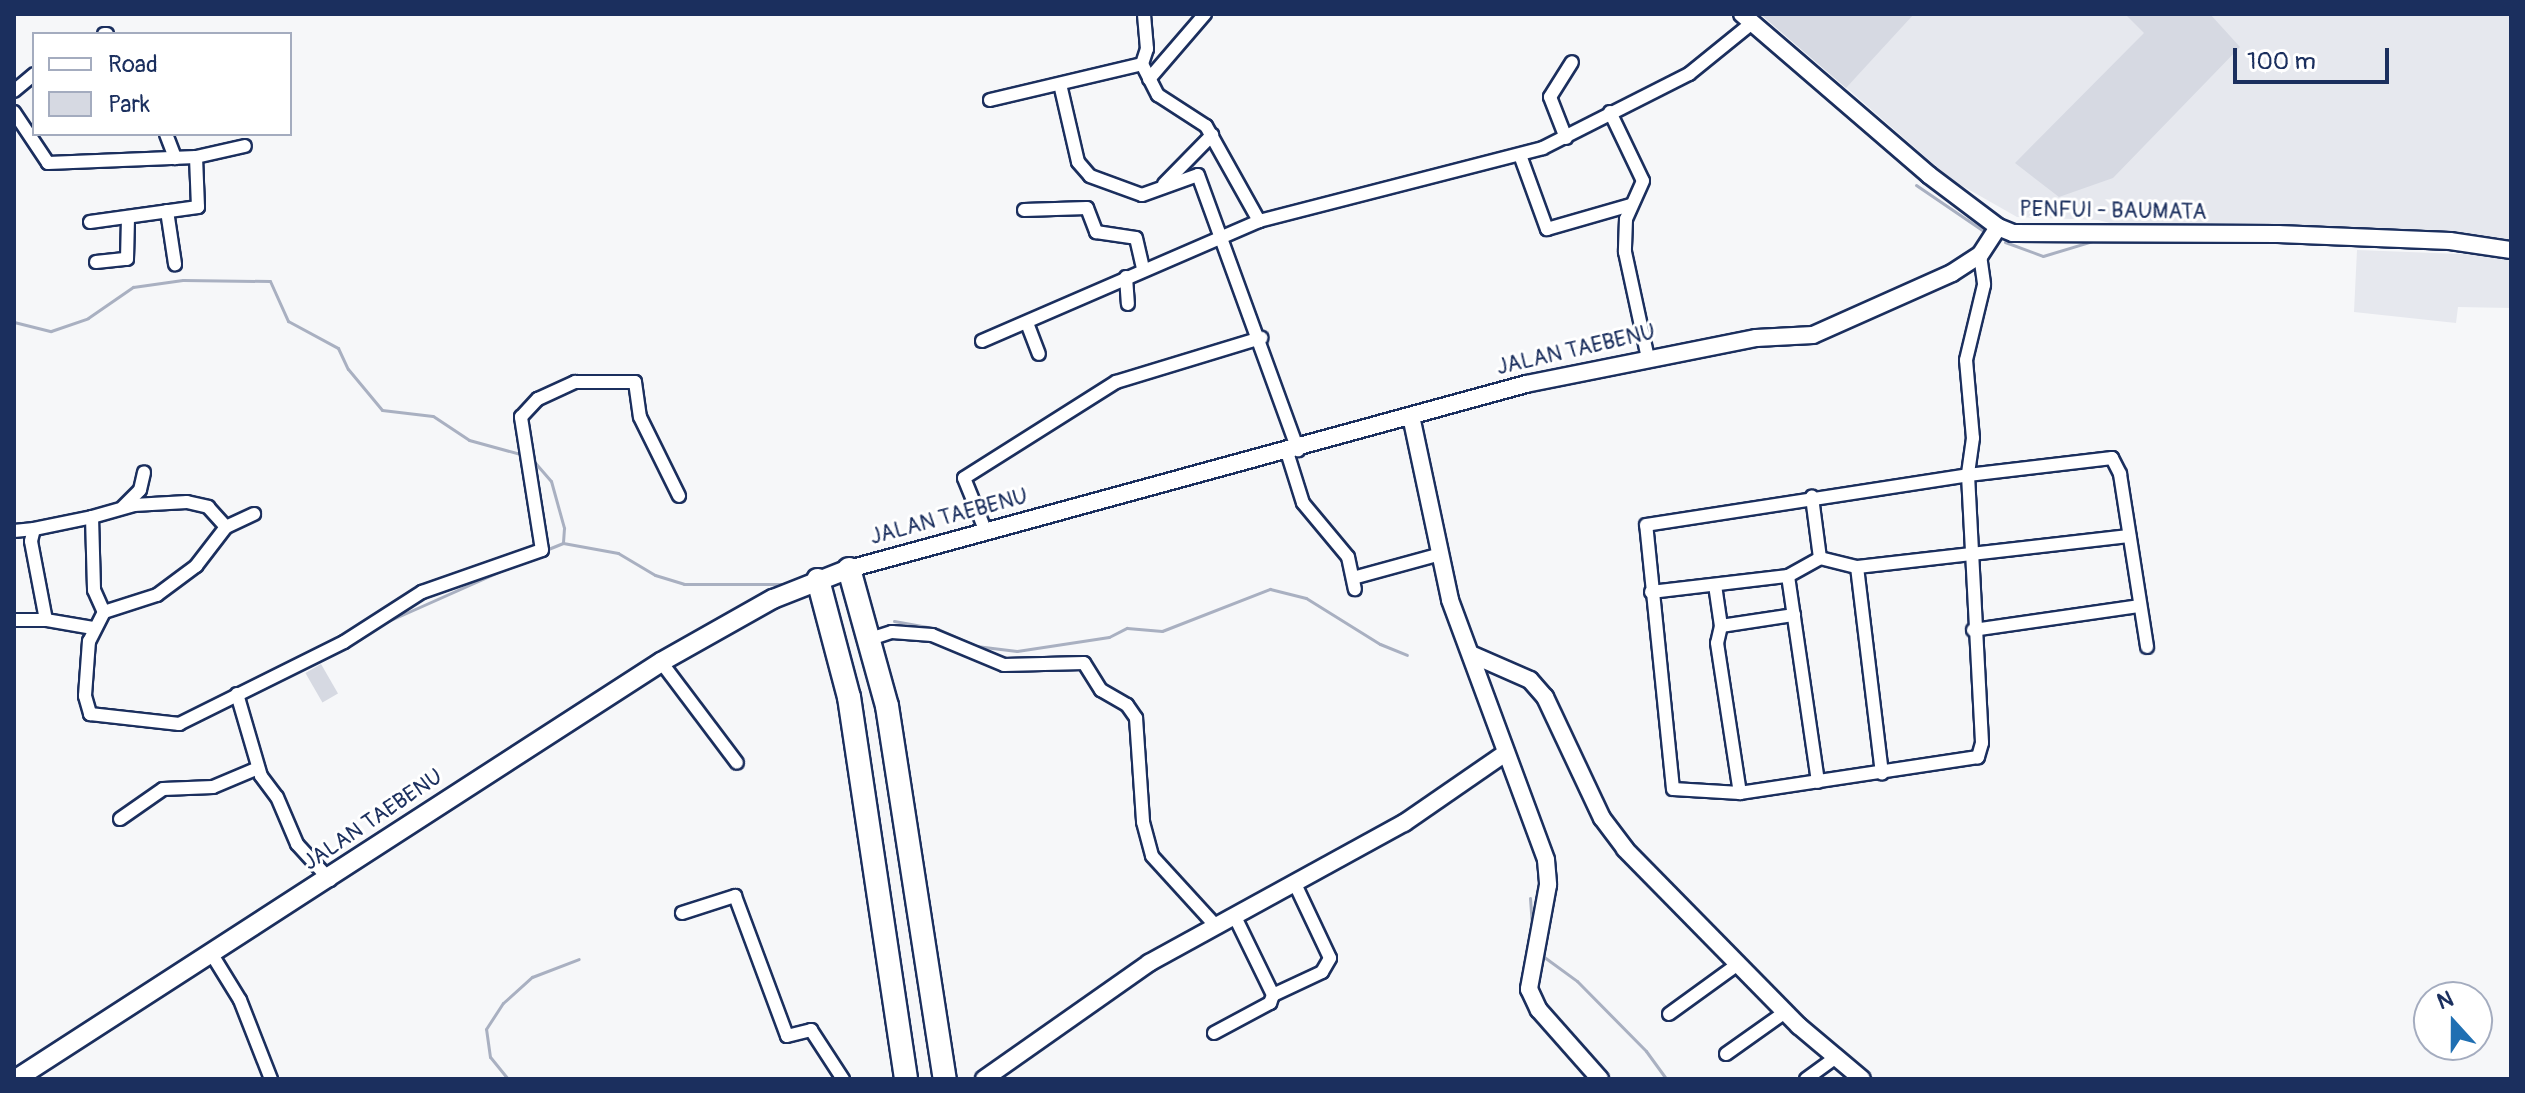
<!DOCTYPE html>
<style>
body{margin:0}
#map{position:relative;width:2525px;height:1093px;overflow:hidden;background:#f6f7f9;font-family:Pangolin,sans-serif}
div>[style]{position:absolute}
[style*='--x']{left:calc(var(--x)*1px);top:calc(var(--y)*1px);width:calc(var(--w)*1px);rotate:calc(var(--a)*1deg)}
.built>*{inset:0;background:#e6e8ee}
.green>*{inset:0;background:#d6d9e2;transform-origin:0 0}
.stream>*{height:3px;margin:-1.5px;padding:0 1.5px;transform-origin:1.5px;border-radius:1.5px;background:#a9b0c1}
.roads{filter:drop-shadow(2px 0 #1b2f5e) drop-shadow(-2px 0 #1b2f5e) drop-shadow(0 2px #1b2f5e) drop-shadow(0 -2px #1b2f5e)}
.street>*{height:12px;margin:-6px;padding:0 6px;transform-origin:6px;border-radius:6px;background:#fff}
.secondary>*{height:16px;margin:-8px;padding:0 8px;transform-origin:8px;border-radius:8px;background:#fff}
.primary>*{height:18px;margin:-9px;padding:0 9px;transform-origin:9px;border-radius:9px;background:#fff}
.highway>*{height:22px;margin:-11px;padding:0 11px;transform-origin:11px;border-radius:11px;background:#fff}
span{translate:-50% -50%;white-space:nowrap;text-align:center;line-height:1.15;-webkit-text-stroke:6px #fff;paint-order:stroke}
.street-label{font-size:22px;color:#1b2f5e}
.frame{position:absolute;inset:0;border:16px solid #1b2f5e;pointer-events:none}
.legend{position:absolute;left:32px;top:32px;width:260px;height:104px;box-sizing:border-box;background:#fff;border:2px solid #a4acbf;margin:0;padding:10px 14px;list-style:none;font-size:24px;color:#1b2f5e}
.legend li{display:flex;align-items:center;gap:16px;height:40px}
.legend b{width:40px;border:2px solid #a4acbf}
.north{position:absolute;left:2413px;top:981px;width:80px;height:80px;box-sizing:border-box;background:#fff;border:2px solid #a4acbf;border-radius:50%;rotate:339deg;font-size:22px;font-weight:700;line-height:32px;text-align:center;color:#1b2f5e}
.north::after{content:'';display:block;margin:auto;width:28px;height:36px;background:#1f6fb2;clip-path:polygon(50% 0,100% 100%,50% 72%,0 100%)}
.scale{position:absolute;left:2233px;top:48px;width:156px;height:36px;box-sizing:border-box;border:4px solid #1b2f5e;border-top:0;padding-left:10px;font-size:24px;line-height:28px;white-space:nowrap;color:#1b2f5e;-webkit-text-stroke:6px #fff;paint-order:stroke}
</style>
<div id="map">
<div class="built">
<div style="clip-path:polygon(1762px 14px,2511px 14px,2511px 242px,2473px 235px,2134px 229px,2098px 220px,2017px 217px,1952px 180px)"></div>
<div style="clip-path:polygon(2357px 250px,2511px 256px,2511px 308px,2458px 307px,2456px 323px,2354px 312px)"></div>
</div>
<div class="green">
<div style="clip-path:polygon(1760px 14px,1914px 14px,1846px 88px)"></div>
<div style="clip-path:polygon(2125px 14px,2210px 14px,2240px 47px,2113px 178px,2059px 197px,2015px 163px,2144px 33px)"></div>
<div style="left:321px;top:664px;width:34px;height:18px;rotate:60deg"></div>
</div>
<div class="stream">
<div style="--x:1916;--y:185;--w:87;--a:34.2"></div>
<div style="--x:2005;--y:242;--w:40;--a:20.2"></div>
<div style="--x:2043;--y:256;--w:55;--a:-16.8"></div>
<div style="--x:2269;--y:242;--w:21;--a:0"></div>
<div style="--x:14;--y:322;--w:38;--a:14"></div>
<div style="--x:51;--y:331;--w:39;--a:-19"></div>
<div style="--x:88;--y:318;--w:55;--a:-34.6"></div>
<div style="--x:133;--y:287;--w:50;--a:-8"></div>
<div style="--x:183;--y:280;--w:87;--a:0.7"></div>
<div style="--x:270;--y:281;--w:44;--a:65.8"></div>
<div style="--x:288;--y:321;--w:57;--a:28.4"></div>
<div style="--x:338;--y:348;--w:23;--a:65"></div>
<div style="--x:348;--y:369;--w:53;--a:50.3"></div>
<div style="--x:382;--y:410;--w:51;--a:6.7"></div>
<div style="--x:433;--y:416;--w:43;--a:33.7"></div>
<div style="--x:469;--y:440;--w:57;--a:15.3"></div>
<div style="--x:531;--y:458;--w:30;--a:49"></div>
<div style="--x:551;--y:481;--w:49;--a:74.5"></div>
<div style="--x:564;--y:528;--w:15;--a:94"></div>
<div style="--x:563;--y:543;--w:18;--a:158"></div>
<div style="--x:563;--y:543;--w:56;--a:10.3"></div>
<div style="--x:618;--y:553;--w:43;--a:30.7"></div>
<div style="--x:655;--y:575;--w:30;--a:17"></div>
<div style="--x:684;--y:584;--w:102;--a:0"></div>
<div style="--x:894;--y:621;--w:45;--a:10.3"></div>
<div style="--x:938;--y:629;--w:42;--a:24.1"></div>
<div style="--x:976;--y:646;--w:41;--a:7"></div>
<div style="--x:1017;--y:651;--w:93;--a:-8.7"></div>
<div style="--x:1109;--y:637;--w:20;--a:-27"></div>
<div style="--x:1127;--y:628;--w:35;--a:5"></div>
<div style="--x:1162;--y:631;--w:116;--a:-21.3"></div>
<div style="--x:1270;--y:589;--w:37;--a:14"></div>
<div style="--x:1306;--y:598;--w:87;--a:31.9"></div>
<div style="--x:1380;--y:644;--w:29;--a:22"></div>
<div style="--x:386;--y:622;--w:128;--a:-24"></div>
<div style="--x:1530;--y:898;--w:32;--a:86"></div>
<div style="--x:1540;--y:954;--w:46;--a:36.1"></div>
<div style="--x:1577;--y:981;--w:98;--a:45.4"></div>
<div style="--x:1646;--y:1051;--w:34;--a:54"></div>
<div style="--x:508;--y:1079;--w:28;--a:-129"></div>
<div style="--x:490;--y:1057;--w:28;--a:-98"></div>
<div style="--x:486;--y:1029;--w:31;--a:-57"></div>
<div style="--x:503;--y:1003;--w:39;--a:-42"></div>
<div style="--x:532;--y:977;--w:50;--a:-21"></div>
</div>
<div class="roads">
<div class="street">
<div style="--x:104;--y:34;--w:3;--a:0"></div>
<div style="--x:1142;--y:64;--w:35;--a:63"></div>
<div style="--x:1158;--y:95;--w:57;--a:32.9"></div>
<div style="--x:1206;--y:126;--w:109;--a:60.8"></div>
<div style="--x:1149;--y:79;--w:86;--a:-49.3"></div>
<div style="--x:1060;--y:84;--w:80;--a:77"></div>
<div style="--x:1078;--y:162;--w:18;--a:49"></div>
<div style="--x:1090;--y:176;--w:55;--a:20.1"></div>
<div style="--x:1142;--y:195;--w:59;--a:-19.7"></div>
<div style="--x:1198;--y:175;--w:293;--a:70"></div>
<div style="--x:14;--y:91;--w:26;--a:-40"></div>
<div style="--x:990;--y:100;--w:156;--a:-13.3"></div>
<div style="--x:1142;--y:64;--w:16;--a:-72"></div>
<div style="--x:1147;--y:49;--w:35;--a:-95"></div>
<div style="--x:14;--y:112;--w:61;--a:56.3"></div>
<div style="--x:48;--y:163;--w:148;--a:-2.3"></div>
<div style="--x:196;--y:157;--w:50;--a:-12.7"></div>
<div style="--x:1610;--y:112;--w:76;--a:64.4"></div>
<div style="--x:1643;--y:181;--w:42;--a:114.1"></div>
<div style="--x:1626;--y:219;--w:33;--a:92"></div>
<div style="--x:1625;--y:252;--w:108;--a:77.8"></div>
<div style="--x:166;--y:134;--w:26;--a:69"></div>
<div style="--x:1566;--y:138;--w:44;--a:-111.3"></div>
<div style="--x:1550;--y:97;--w:41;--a:-57.8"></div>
<div style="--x:1520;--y:155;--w:79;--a:70"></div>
<div style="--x:1547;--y:229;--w:86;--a:-16.1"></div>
<div style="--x:1164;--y:184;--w:69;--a:-45.6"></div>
<div style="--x:1024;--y:210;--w:63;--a:-1.8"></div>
<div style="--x:1087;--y:208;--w:26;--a:69"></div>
<div style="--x:1096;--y:232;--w:40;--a:8.5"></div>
<div style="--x:1136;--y:238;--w:32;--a:77"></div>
<div style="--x:167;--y:211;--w:54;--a:81.4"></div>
<div style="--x:90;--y:222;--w:109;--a:-7.9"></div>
<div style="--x:198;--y:207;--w:50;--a:-92.3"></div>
<div style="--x:1980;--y:255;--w:30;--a:82"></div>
<div style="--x:1984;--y:285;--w:77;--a:103.5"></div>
<div style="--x:1966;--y:360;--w:78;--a:84.9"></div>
<div style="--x:1973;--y:438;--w:37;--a:98"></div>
<div style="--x:1968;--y:475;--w:145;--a:-6.7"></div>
<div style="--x:2112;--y:458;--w:18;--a:63"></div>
<div style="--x:2120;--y:474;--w:175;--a:81.1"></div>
<div style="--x:96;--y:262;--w:31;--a:-6"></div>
<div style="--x:127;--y:259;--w:42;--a:-88.6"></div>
<div style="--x:1126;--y:277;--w:27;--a:86"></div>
<div style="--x:1027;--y:323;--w:33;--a:69"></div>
<div style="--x:982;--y:341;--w:302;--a:-23.4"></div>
<div style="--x:1259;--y:221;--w:293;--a:-14.4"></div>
<div style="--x:1543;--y:148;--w:164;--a:-26.9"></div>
<div style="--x:1689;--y:74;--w:81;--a:-39"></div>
<div style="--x:1287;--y:452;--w:53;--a:72.6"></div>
<div style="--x:1303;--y:503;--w:70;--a:50.2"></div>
<div style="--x:1348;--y:557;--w:33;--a:78"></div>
<div style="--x:1968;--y:475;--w:268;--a:87"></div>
<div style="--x:1982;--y:743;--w:15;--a:106"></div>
<div style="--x:1978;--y:757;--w:241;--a:171.4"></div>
<div style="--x:1740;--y:793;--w:67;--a:-176.6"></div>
<div style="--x:1673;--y:789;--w:265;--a:-95.8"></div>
<div style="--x:1646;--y:525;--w:326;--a:-8.8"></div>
<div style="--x:123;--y:507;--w:24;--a:-45"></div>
<div style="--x:140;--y:490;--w:18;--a:-77"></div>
<div style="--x:92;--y:517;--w:44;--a:-15.9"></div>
<div style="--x:134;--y:505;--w:53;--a:-3.2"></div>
<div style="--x:187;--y:502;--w:22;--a:13"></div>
<div style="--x:208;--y:507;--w:27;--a:48"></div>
<div style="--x:226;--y:527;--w:31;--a:-25"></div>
<div style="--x:14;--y:531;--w:20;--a:-6"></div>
<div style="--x:986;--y:532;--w:58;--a:-112.2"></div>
<div style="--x:964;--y:478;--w:180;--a:-32.3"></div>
<div style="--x:1116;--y:382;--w:152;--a:-16.9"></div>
<div style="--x:1820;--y:558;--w:38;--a:14"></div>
<div style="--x:1857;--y:567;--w:208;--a:83.1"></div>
<div style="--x:1857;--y:567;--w:274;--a:-6.5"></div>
<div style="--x:1788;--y:576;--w:208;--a:81.7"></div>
<div style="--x:1353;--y:578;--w:91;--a:-15.3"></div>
<div style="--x:1715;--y:585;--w:41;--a:81.7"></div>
<div style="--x:1721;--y:626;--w:17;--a:103"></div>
<div style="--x:1717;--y:643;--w:152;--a:81.3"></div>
<div style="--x:1651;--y:592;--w:138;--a:-6.7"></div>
<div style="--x:1788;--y:576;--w:37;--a:-29"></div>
<div style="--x:1820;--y:558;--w:62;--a:-97.5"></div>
<div style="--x:104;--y:612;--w:33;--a:117"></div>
<div style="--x:89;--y:641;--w:55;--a:94.2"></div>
<div style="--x:85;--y:696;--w:19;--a:74"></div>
<div style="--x:90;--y:714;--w:90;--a:6.4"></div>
<div style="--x:179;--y:724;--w:184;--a:-26.4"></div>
<div style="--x:344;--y:642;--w:93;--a:-32.7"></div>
<div style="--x:422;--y:592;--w:127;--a:-19.3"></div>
<div style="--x:542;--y:550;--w:135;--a:-99"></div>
<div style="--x:521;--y:417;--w:25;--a:-47"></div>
<div style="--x:538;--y:399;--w:41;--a:-24.7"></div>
<div style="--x:575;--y:382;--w:60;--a:0"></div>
<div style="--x:635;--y:382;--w:35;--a:82"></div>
<div style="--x:640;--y:417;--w:88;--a:63.7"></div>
<div style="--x:104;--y:612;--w:56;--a:-17.8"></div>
<div style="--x:157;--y:595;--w:49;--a:-36.6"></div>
<div style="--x:196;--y:566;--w:49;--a:-52.4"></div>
<div style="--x:14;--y:620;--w:32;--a:0"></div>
<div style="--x:1721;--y:626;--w:74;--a:-8.6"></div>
<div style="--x:93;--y:628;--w:48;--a:-170.3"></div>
<div style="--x:46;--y:620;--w:80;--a:-100.8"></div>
<div style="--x:31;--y:541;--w:12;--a:-76"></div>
<div style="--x:34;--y:529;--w:59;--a:-11.7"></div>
<div style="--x:92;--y:517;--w:73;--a:88.4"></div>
<div style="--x:94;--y:590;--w:24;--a:66"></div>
<div style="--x:1973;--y:630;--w:168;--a:-8.2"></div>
<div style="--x:870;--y:639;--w:23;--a:-18"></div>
<div style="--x:892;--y:632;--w:40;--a:4.3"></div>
<div style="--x:932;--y:635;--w:78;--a:22.6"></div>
<div style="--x:1004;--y:665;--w:80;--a:-1.4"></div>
<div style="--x:1084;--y:663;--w:32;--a:58"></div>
<div style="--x:1101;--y:690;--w:30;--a:30"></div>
<div style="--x:1127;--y:705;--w:16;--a:55"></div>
<div style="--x:1136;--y:718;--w:104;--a:86.1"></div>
<div style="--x:1143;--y:822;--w:35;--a:75"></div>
<div style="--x:1152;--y:856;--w:95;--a:47.6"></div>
<div style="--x:661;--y:662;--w:126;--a:53"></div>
<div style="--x:237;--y:694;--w:85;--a:73.7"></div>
<div style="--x:261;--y:776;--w:26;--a:53"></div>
<div style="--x:277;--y:797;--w:51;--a:66.9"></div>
<div style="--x:297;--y:844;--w:49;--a:47.5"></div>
<div style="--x:120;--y:819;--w:52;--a:-34.9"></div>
<div style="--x:163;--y:789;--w:50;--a:-2.3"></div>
<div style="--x:213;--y:787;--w:49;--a:-22.9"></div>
<div style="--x:682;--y:913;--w:56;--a:-17.8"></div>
<div style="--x:735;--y:896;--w:149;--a:69.6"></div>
<div style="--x:787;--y:1036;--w:25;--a:-14"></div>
<div style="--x:811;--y:1030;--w:59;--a:56.9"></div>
<div style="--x:1235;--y:917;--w:87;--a:64"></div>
<div style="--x:1273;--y:995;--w:54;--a:-25.1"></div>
<div style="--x:1322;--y:972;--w:16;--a:-60"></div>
<div style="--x:1330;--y:958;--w:82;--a:-115.3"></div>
<div style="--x:211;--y:953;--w:55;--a:58.3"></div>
<div style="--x:240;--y:1000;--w:85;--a:68.6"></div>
<div style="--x:1669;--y:1014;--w:85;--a:-35.9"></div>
<div style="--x:1214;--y:1033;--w:64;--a:-28.2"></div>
<div style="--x:1270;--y:1003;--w:9;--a:-69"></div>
<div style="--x:1726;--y:1054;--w:72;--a:-35.4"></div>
<div style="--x:1806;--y:1079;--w:37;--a:-36"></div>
</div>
<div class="secondary">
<div style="--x:1742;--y:14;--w:247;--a:40.7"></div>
<div style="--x:1929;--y:175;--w:86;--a:37"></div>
<div style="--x:1998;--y:227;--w:16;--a:22"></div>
<div style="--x:2013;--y:233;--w:265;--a:0.2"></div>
<div style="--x:2278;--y:234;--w:172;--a:2.3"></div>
<div style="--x:2450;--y:241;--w:62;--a:8.4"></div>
<div style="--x:1411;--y:416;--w:188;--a:78"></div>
<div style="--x:1450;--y:600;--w:277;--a:69.7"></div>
<div style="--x:1546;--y:860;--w:25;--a:85"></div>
<div style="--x:1548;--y:885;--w:106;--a:100.4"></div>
<div style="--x:1529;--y:989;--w:23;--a:65"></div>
<div style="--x:1539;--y:1010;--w:92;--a:48.5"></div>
<div style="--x:849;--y:569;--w:702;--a:-15.28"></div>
<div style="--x:1526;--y:384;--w:235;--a:-11.3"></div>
<div style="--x:1756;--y:338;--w:57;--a:-3"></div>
<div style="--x:1813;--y:335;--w:152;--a:-24"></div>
<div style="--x:1952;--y:273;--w:33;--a:-33"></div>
<div style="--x:1980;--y:255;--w:33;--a:-57"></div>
<div style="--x:1473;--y:655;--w:62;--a:23.7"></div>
<div style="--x:1530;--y:680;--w:23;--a:49"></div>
<div style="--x:1545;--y:697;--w:134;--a:64.8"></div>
<div style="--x:1602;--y:818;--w:39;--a:53"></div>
<div style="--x:1625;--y:849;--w:248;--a:45.5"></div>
<div style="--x:1799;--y:1026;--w:82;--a:40.1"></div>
<div style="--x:984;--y:1079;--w:202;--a:-35.1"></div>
<div style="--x:1149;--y:963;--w:291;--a:-28.8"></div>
<div style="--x:1404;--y:823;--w:121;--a:-34.6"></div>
</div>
<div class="primary">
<div style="--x:16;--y:1079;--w:768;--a:-32.88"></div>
<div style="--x:661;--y:662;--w:129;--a:-29.4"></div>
<div style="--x:773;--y:599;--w:82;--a:-21.5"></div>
</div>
<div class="highway">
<div style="--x:849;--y:569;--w:142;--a:74.5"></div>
<div style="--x:887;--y:706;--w:377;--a:81.2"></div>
<div style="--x:818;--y:580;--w:121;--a:75.2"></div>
<div style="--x:849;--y:697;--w:386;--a:81.5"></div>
</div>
</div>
<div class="street-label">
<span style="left:2113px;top:211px;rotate:1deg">PENFUI - BAUMATA</span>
<span style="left:1576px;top:350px;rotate:-13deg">JALAN TAEBENU</span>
<span style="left:949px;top:517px;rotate:-15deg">JALAN TAEBENU</span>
<span style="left:373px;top:820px;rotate:-34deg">JALAN TAEBENU</span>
</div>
<div class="frame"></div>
<ul class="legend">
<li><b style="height:10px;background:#fff"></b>Road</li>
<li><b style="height:22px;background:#d6d9e2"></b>Park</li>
</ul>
<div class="north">N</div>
<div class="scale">100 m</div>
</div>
